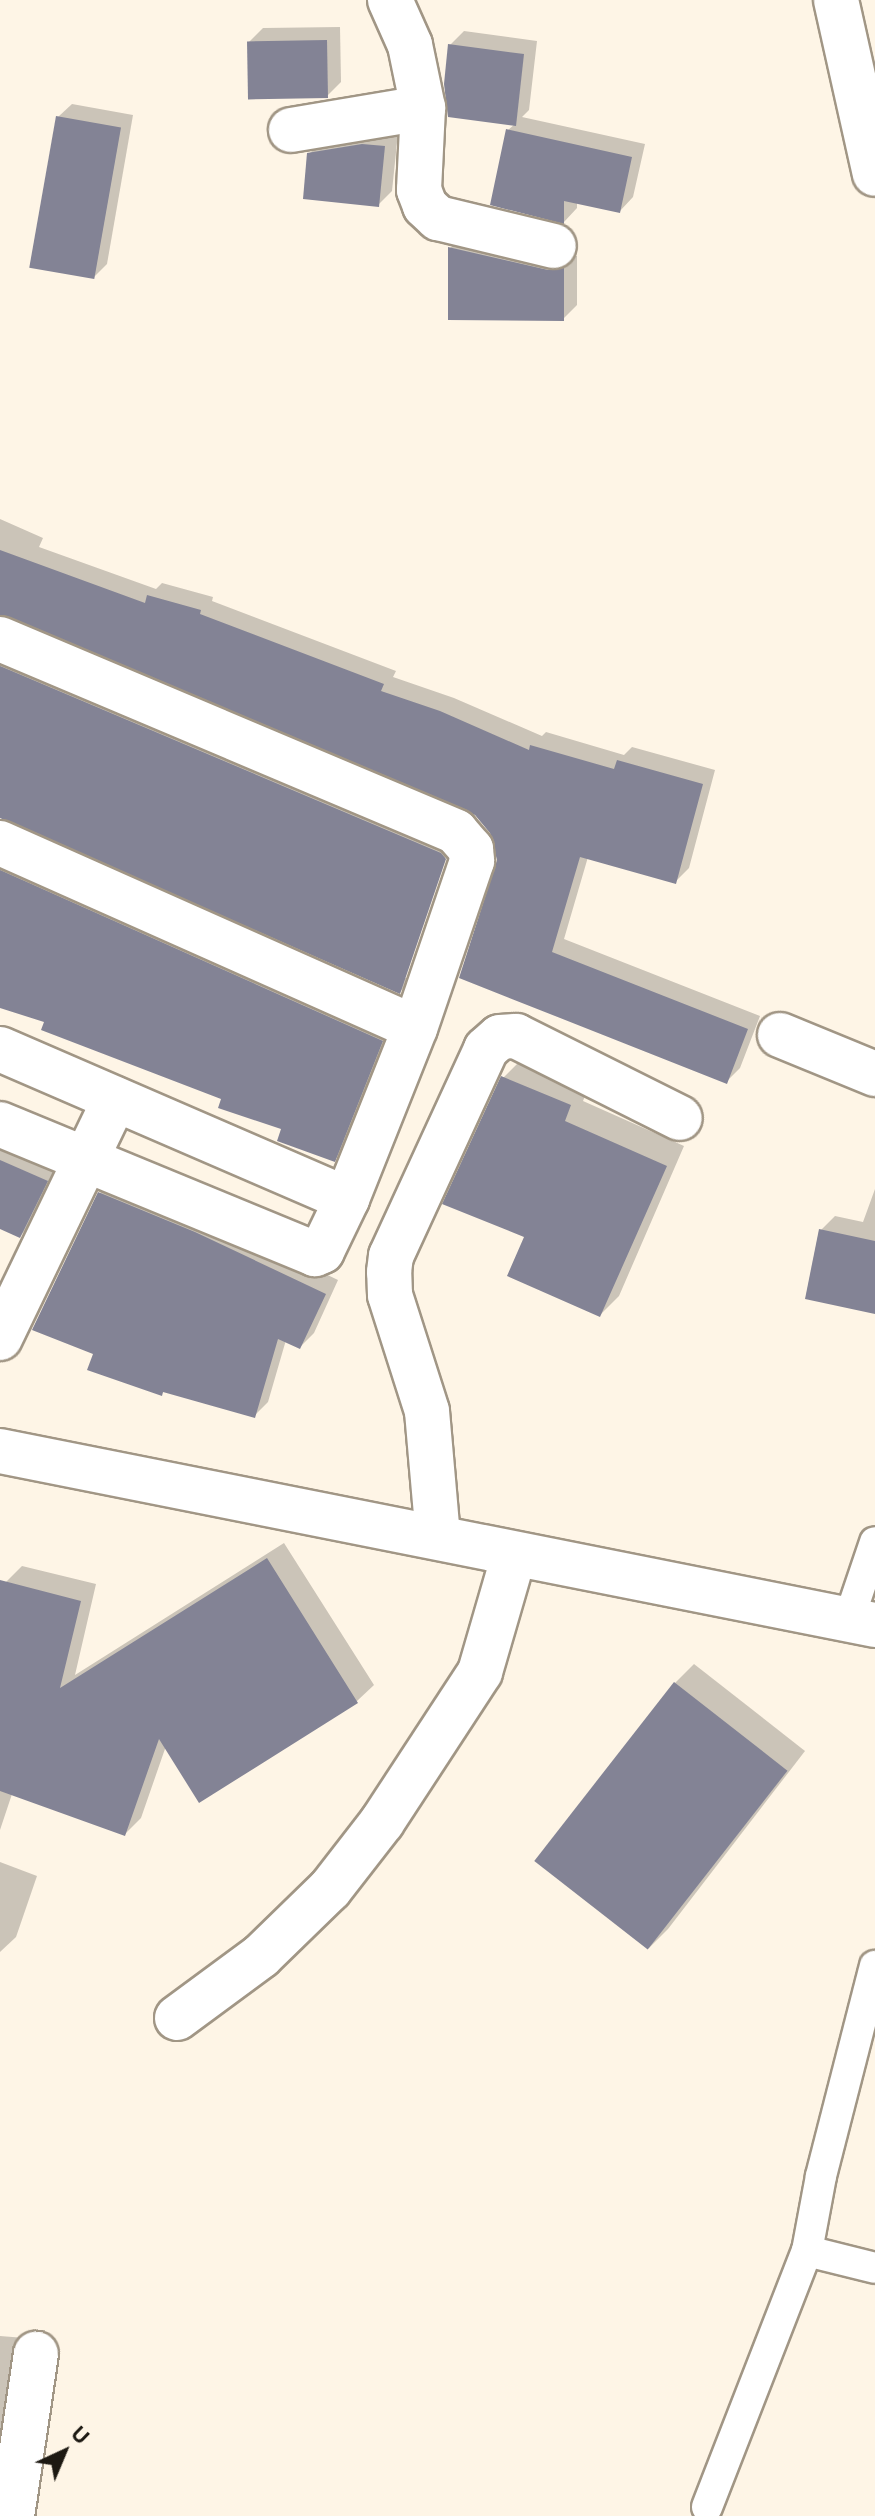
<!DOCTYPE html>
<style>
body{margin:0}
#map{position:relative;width:875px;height:2516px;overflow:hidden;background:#fef5e6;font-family:Ubuntu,sans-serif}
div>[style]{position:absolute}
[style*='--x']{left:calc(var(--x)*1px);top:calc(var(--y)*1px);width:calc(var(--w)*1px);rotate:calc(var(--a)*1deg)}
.shadow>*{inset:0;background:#0003}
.building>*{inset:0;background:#838395;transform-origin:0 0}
.roads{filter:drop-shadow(2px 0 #a19685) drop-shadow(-2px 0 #a19685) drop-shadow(0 2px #a19685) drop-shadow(0 -2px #a19685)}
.service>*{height:30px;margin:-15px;padding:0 15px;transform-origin:15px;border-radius:15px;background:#fff}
.minor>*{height:44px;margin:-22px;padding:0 22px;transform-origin:22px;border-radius:22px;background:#fff}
span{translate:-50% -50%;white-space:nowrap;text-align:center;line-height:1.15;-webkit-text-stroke:6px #fef5e6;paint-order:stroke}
.north{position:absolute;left:24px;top:2412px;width:80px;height:80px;-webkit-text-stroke:6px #fef5e6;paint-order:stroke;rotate:44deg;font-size:22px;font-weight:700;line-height:32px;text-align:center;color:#1d1912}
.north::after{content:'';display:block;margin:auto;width:28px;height:36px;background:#1d1912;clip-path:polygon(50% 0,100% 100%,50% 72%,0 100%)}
</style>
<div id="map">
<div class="shadow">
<div style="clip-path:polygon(340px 27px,341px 82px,327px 96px,249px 42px,263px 28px)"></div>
<div style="clip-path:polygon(464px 31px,537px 41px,529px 110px,522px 117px,645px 144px,633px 197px,620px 211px,577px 201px,577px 208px,564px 222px,508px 130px,515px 124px,450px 45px)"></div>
<div style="clip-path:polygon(72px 104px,133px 115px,107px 264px,93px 278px,58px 117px)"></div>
<div style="clip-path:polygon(398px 133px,392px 191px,378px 205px,309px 154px,323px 140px)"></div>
<div style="clip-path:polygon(464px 235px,563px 257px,577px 256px,577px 305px,563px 319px,450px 248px)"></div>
<div style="clip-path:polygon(0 519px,43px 538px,39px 547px,156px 589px,162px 583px,213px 597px,212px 601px,396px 671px,393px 677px,454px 698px,542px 736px,546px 732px,624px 755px,632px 747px,715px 770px,689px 868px,675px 882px,588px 857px,564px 939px,760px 1016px,740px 1068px,727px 1081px,461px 977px,499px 860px,492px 832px,475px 813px,0 613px)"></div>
<div style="clip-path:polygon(evenodd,0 646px,459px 845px,413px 978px,400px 992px,0 816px,0 646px,448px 849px,451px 850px,408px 978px,404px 978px,448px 849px)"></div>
<div style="clip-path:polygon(0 850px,395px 1027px,348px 1147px,334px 1160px,283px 1128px,223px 1098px,47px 1020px,0 1006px)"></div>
<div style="clip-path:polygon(522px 1059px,589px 1086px,583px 1101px,684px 1146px,619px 1296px,600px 1315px,503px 1078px)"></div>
<div style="clip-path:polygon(0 1139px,61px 1166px,35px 1221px,20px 1236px,0 1227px)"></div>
<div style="clip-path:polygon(113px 1180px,209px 1218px,338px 1280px,314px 1333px,300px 1347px,286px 1340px,268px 1402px,254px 1416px,165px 1390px,161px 1394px,95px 1353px,100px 1193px)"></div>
<div style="clip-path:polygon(875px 1189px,875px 1311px,821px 1230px,835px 1216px,863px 1222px)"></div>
<div style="clip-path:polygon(284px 1543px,374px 1685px,357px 1701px,200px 1800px,166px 1746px,141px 1818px,125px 1834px,12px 1794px,0 1830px,0 1608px,6px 1582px,22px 1566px,96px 1584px,75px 1675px)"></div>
<div style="clip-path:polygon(694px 1664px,805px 1751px,668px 1929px,649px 1948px,675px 1683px)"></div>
<div style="clip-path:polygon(0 1862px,37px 1876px,16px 1937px,0 1952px)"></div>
<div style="clip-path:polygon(0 2336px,25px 2338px,12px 2423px,0 2435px)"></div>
</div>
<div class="building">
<div style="left:327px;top:40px;width:58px;height:80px;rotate:89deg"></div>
<div style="clip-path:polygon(448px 44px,524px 54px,516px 126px,448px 117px,444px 84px)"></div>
<div style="left:56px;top:116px;width:66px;height:154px;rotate:10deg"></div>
<div style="clip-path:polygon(506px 129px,632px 157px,620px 213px,564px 201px,564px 224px,490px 205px)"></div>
<div style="clip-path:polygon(362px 144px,385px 146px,379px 207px,303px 199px,307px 153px)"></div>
<div style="clip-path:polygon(448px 247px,548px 270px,564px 268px,564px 321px,448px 320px)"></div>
<div style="clip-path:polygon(0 550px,145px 603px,147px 595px,201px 610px,200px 614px,384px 684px,381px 691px,440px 711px,529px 750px,530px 745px,614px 769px,617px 760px,703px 784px,676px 884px,580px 857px,552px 952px,748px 1029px,727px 1084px,459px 978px,497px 860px,490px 833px,475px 815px,0 615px)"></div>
<div style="clip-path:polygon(0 666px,441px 853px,446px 859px,400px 994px,0 818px)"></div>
<div style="clip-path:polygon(0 870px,383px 1041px,335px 1162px,277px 1141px,281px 1129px,218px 1108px,221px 1099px,41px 1030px,44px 1022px,0 1008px)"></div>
<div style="clip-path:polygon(501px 1076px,571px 1105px,565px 1121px,667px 1166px,600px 1317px,507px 1276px,524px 1237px,442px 1204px)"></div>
<div style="clip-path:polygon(0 1160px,48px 1181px,20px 1238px,0 1229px)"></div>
<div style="clip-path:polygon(98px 1192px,195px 1232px,326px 1294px,300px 1349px,278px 1339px,255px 1418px,163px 1392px,162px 1396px,87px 1370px,93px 1354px,32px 1330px)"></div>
<div style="clip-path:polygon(819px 1229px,875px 1241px,875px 1314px,805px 1299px)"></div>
<div style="clip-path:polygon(267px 1558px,358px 1703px,199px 1803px,159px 1739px,125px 1836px,0 1791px,0 1580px,81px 1601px,60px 1688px)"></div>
<div style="left:674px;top:1682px;width:144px;height:227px;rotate:38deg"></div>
</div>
<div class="roads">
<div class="service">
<div style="--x:849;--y:1619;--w:81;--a:-71.3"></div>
<div style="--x:807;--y:2251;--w:70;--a:14"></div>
<div style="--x:707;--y:2507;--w:275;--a:-68.7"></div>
<div style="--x:807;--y:2251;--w:76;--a:-79.4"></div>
<div style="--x:821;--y:2176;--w:217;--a:-75.6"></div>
</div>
<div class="minor">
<div style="--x:390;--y:0;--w:49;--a:66"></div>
<div style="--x:410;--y:45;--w:64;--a:78.3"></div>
<div style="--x:423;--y:108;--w:82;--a:92.8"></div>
<div style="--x:419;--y:190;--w:17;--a:69"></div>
<div style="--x:425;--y:206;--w:18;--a:43"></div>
<div style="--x:438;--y:218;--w:119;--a:13.6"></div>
<div style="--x:836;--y:0;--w:178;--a:77.4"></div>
<div style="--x:291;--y:130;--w:134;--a:-9.5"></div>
<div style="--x:0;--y:639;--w:495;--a:22.9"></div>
<div style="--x:456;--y:832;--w:23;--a:49"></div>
<div style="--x:471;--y:849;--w:12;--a:85"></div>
<div style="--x:472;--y:861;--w:176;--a:108.8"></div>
<div style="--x:415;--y:1028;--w:184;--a:111.7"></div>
<div style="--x:347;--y:1199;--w:58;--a:115.7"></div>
<div style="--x:322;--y:1251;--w:8;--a:157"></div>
<div style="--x:315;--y:1254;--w:341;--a:-157.6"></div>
<div style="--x:0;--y:843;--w:454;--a:24"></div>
<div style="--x:780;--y:1035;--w:103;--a:22.3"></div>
<div style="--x:0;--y:1049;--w:378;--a:23.4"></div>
<div style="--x:0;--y:1338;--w:265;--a:-64.3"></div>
<div style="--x:0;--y:1451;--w:892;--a:11.25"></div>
<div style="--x:438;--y:1537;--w:126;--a:-95"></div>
<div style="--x:427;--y:1411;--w:122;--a:-107.7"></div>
<div style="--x:390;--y:1295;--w:23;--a:-92"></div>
<div style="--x:389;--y:1272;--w:16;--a:-83"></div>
<div style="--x:391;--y:1256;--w:228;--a:-65.3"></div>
<div style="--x:486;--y:1049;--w:18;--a:-41"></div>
<div style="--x:500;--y:1037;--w:16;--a:-4"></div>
<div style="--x:516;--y:1036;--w:183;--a:26.6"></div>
<div style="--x:177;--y:2018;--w:104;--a:-36.4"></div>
<div style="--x:261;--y:1956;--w:96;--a:-44.2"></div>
<div style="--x:330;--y:1889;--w:85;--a:-52.2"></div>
<div style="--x:382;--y:1822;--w:179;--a:-56.8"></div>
<div style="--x:480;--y:1672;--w:122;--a:-73.8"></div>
<div style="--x:12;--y:2516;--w:164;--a:-81.6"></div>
</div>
</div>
<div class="north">U</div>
</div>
